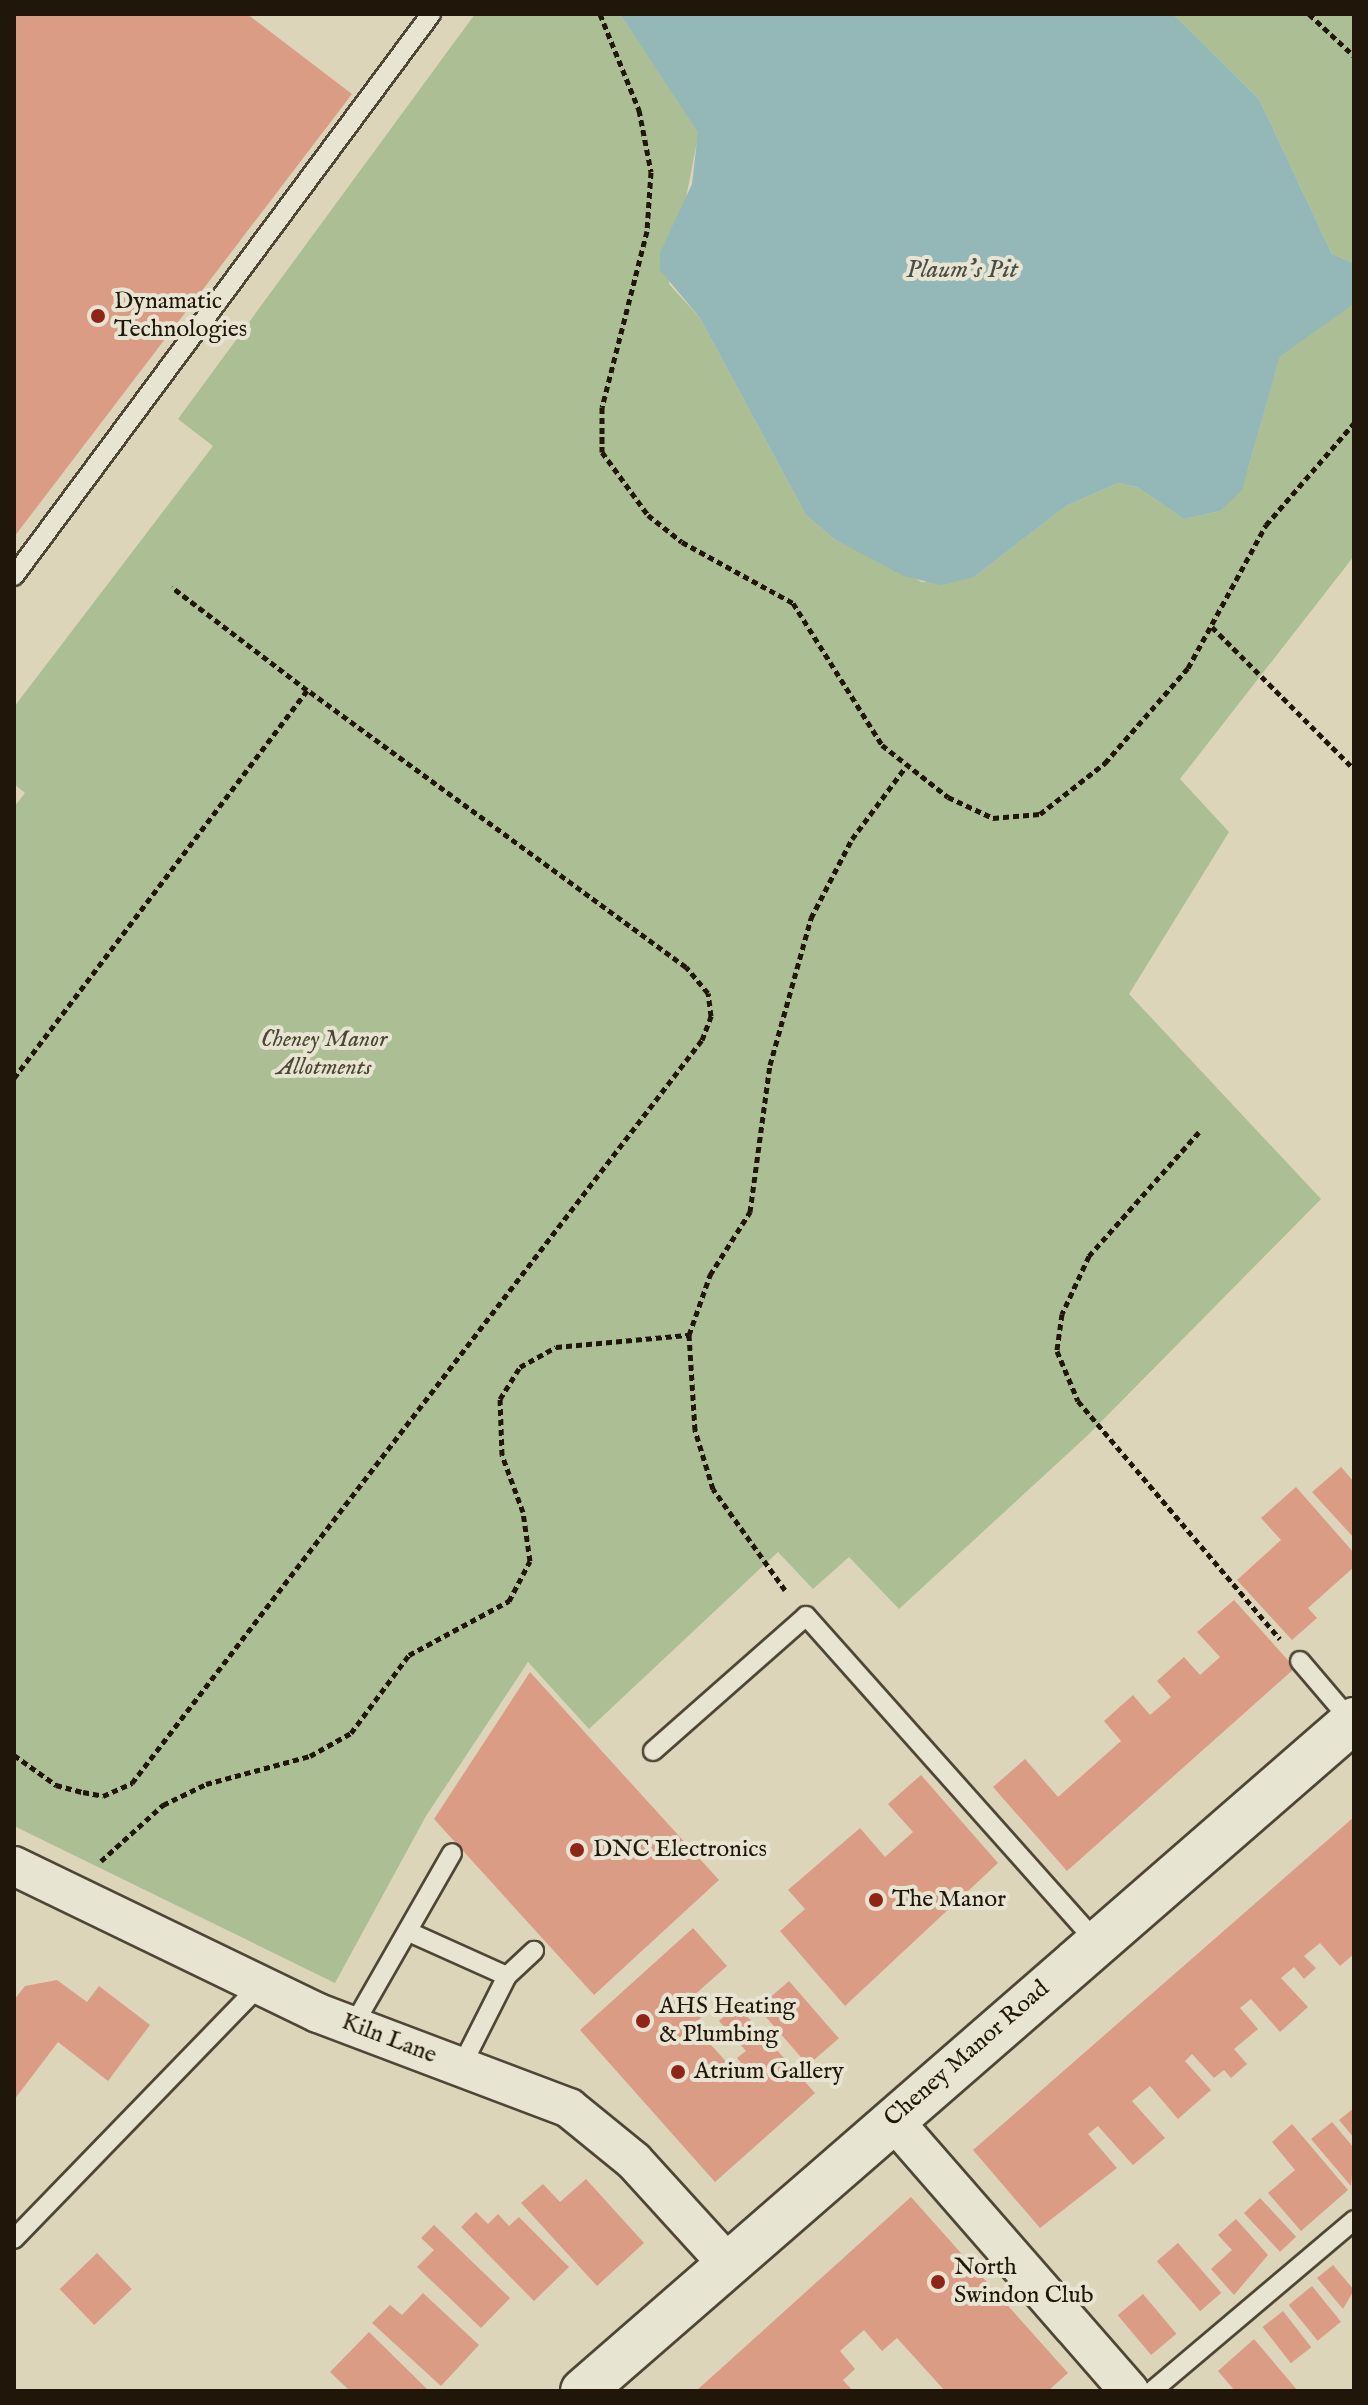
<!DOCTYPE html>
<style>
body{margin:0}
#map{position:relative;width:1368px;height:2405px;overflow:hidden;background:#dcd5ba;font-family:"IM FELL English",serif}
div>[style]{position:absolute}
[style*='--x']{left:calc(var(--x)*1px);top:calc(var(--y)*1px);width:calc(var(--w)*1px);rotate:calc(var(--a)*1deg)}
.green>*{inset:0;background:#abbe94}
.water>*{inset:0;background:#94b7b7}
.building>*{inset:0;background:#db9c85;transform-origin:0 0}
.path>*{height:5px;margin-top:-2.5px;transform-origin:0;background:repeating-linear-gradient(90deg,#21160a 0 6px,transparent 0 10px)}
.roads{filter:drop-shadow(2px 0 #504636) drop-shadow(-2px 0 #504636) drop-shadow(0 2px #504636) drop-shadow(0 -2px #504636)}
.service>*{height:18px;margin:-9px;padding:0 9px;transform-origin:9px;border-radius:9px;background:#e8e4d2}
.minor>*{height:38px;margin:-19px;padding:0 19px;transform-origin:19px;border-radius:19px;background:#e8e4d2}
.secondary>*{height:44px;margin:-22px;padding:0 22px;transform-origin:22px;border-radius:22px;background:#e8e4d2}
.dots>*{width:22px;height:22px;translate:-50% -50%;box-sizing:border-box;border:4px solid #e8e4d2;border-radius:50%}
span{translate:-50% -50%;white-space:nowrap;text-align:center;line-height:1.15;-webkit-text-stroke:8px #e8e4d2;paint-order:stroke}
.poi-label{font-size:24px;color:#21160a}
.left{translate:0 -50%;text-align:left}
.park-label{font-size:24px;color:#4a4833;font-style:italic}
.street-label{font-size:24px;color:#21160a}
.water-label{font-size:26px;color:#494e47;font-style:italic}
.frame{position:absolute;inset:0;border:16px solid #21160a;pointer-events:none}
</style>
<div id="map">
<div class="green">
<div style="clip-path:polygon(475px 14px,620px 14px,699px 132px,669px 284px,700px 318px,806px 515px,834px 539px,922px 582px,974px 577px,1066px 506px,1118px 483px,1137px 487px,1184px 519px,1220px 511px,1248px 469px,1280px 355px,1354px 304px,1354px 556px,1180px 779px,1229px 832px,1129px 994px,1321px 1199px,1088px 1435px,899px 1609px,849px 1557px,813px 1589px,778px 1552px,589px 1729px,528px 1662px,426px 1816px,335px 1983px,14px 1826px,14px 807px,25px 793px,14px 784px,14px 707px,213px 446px,178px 419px)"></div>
<div style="clip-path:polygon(1173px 14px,1354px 14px,1354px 263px,1332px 254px,1259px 99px)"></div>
</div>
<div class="water">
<div style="clip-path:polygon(620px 14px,1173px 14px,1259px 99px,1332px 254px,1354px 263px,1354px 304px,1280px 356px,1242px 490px,1220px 511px,1184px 519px,1137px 487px,1118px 483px,1066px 506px,974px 577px,940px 585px,904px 576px,834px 539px,806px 515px,700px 318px,660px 270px,660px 253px,692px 184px,698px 132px)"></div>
</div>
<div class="building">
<div style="clip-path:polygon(14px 14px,247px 14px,352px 94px,14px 537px)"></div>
<div style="clip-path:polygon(1341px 1467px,1354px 1482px,1354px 1538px,1312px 1492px)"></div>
<div style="clip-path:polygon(1296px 1487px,1354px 1553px,1354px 1567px,1308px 1608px,1317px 1618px,1292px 1640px,1237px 1580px,1281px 1540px,1261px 1518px)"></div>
<div style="clip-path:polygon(1234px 1600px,1295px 1668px,1067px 1871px,993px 1787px,1025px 1759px,1058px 1797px,1121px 1741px,1104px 1721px,1133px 1695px,1150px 1715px,1171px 1697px,1157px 1681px,1184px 1657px,1200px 1675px,1220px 1657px,1197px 1632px)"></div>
<div style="clip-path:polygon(530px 1672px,719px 1880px,594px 1995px,434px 1819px)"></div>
<div style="clip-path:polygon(921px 1775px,998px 1863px,845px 2006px,780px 1931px,805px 1909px,788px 1890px,860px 1828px,885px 1857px,913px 1832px,888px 1804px)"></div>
<div style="clip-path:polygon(1354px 1817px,1354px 1954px,1340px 1966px,1320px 1943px,1304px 1956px,1316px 1968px,1304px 1979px,1294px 1967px,1281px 1978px,1308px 2007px,1280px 2032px,1251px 1999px,1240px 2008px,1258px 2029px,1234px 2049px,1247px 2064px,1231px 2078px,1224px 2070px,1214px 2078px,1192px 2054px,1185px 2061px,1211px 2090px,1178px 2119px,1150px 2086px,1132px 2101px,1165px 2138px,1133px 2165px,1098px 2126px,1088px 2134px,1117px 2168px,1040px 2228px,973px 2150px)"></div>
<div style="clip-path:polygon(693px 1928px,727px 1966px,692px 1997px,706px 2013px,693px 2025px,740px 2077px,747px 2070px,737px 2058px,746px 2051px,719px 2021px,737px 2005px,815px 2093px,715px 2182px,580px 2030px)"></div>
<div style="clip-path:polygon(57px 1980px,87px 2002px,99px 1986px,150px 2025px,108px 2081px,58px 2042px,14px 2100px,14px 2000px,25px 1986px)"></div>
<div style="left:789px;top:1981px;width:76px;height:41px;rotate:49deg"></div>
<div style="clip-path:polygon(1354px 2108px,1354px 2138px,1339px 2120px)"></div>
<div style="clip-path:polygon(1332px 2122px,1354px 2148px,1351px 2186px,1311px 2139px)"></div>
<div style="clip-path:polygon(1292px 2124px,1348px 2190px,1301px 2231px,1268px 2193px,1295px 2170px,1272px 2142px)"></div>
<div style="clip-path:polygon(586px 2179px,644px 2243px,597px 2286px,521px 2203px,543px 2184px,560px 2202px)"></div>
<div style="clip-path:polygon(911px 2197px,1068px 2373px,1048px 2391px,945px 2391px,897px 2338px,882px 2351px,864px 2330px,840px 2351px,855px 2369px,843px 2380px,853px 2391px,696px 2391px)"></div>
<div style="left:1260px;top:2198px;width:53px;height:22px;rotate:47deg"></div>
<div style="clip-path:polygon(476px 2212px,488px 2224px,498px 2214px,509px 2226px,519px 2217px,569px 2267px,534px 2301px,461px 2227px)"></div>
<div style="clip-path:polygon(1236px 2219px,1268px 2255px,1234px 2295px,1211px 2269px,1232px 2250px,1218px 2235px)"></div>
<div style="clip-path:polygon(434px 2225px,510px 2298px,481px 2328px,417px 2267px,434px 2250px,421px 2238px)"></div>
<div style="left:1178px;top:2243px;width:66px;height:28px;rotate:49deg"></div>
<div style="left:97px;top:2253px;width:50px;height:52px;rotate:46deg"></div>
<div style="clip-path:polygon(1333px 2265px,1354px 2290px,1343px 2309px,1317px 2278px)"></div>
<div style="left:1312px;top:2286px;width:46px;height:30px;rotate:51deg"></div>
<div style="clip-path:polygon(423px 2293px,479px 2345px,441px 2386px,372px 2323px,390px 2305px,402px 2315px)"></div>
<div style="left:1143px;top:2294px;width:52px;height:33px;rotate:50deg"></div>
<div style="left:1283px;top:2311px;width:46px;height:26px;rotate:52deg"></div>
<div style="clip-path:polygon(369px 2332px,429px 2391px,350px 2391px,330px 2372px)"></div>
<div style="clip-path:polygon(1254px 2339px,1298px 2391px,1235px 2391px,1218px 2371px)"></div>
</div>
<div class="path">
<div style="--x:600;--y:14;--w:104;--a:67.9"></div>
<div style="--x:639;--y:110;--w:63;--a:79"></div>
<div style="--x:651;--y:172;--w:59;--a:93.9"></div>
<div style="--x:647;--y:231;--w:182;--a:104.3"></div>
<div style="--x:602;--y:407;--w:45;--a:90"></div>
<div style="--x:602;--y:452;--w:78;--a:53.9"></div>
<div style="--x:648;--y:515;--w:43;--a:38.5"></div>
<div style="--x:682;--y:542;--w:127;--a:28.8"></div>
<div style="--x:793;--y:603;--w:168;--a:57.9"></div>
<div style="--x:882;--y:745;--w:84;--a:38.2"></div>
<div style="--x:948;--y:797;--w:50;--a:25"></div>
<div style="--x:993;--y:818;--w:47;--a:-4.9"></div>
<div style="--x:1040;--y:814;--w:83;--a:-38.1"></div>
<div style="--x:1105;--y:763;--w:126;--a:-48.9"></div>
<div style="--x:1188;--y:668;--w:163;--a:-61.4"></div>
<div style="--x:1266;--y:525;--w:135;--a:-49.2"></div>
<div style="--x:1309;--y:14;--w:62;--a:43"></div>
<div style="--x:1212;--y:627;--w:201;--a:45"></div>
<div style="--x:14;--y:1078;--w:486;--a:-52.9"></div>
<div style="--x:307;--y:690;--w:170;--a:-142.7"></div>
<div style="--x:1199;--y:1132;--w:166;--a:131.6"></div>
<div style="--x:1089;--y:1256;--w:64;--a:115"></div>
<div style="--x:1062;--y:1314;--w:37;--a:98"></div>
<div style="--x:1057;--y:1351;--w:54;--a:67.2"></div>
<div style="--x:1078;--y:1401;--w:312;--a:49.7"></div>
<div style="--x:785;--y:1590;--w:124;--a:-125.5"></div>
<div style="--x:713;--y:1489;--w:62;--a:-107"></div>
<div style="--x:695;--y:1430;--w:95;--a:-93.6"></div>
<div style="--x:689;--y:1335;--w:64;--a:-70.7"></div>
<div style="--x:710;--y:1275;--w:75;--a:-57.6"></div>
<div style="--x:750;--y:1212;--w:148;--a:-82.3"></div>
<div style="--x:770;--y:1065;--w:153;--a:-74.4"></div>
<div style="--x:811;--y:918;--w:89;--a:-62.6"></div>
<div style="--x:852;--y:839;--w:87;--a:-53.4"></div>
<div style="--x:14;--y:1755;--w:52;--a:35.5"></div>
<div style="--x:56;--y:1785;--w:28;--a:15"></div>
<div style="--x:83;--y:1792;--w:20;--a:11"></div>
<div style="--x:103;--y:1796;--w:32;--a:-24"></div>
<div style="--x:132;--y:1783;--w:936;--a:-52.51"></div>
<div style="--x:702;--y:1040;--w:26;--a:-69"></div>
<div style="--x:711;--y:1016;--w:23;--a:-97"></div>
<div style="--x:708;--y:993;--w:34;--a:-130"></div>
<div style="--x:686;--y:967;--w:469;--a:-143.8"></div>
<div style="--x:101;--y:1861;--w:84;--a:-42.1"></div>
<div style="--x:163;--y:1805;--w:48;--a:-26"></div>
<div style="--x:206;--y:1784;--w:108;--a:-15.1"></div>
<div style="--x:310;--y:1756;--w:47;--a:-29.3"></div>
<div style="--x:351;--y:1733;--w:97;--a:-53.4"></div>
<div style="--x:409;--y:1655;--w:114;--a:-28.4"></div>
<div style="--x:509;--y:1601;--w:45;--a:-62.3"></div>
<div style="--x:530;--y:1561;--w:49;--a:-98.1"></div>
<div style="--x:523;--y:1512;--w:61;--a:-110.2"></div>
<div style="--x:502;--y:1455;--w:56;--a:-92"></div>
<div style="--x:500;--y:1399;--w:38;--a:-58"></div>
<div style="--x:520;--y:1367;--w:41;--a:-29.1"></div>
<div style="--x:556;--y:1347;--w:134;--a:-5.2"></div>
</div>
<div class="roads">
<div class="service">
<div style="--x:14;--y:576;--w:700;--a:-53.42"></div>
<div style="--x:1300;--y:1661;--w:80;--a:49.6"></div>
<div style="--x:653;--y:1751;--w:204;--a:-41.4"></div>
<div style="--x:806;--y:1616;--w:438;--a:48.3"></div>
<div style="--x:409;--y:1932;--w:107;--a:24.2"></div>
<div style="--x:353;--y:2026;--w:199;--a:-60.2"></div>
<div style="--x:461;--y:2067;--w:102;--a:-63.2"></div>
<div style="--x:507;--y:1976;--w:37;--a:-43"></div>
<div style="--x:14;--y:2239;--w:352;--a:-45.9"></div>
<div style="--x:1152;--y:2391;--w:265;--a:-40.2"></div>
</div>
<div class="minor">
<div style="--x:14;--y:1866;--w:338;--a:25.8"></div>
<div style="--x:318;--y:2013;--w:268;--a:20.7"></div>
<div style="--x:569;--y:2108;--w:84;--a:39.2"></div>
<div style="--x:634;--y:2161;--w:137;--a:47.7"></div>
<div style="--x:892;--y:2119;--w:361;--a:48.9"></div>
</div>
<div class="secondary">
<div style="--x:583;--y:2391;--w:1022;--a:-41.03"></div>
</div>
</div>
<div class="dots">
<div style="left:98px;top:316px;background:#8f2418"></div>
<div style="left:577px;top:1850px;background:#8f2418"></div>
<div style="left:876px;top:1900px;background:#8f2418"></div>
<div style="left:643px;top:2021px;background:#8f2418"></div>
<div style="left:678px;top:2072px;background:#8f2418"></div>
<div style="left:938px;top:2282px;background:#8f2418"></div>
</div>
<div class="poi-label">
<span class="left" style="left:114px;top:316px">Dynamatic<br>Technologies</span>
<span class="left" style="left:593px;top:1850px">DNC Electronics</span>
<span class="left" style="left:892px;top:1900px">The Manor</span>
<span class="left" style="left:659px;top:2021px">AHS Heating<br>&amp; Plumbing</span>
<span class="left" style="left:694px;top:2072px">Atrium Gallery</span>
<span class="left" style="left:954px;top:2282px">North<br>Swindon Club</span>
</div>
<div class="park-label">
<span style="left:324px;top:1054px">Cheney Manor<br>Allotments</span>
</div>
<div class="street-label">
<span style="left:389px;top:2039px;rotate:21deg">Kiln Lane</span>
<span style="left:967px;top:2054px;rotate:-41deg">Cheney Manor Road</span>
</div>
<div class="water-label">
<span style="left:962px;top:270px">Plaum's Pit</span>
</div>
<div class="frame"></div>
</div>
